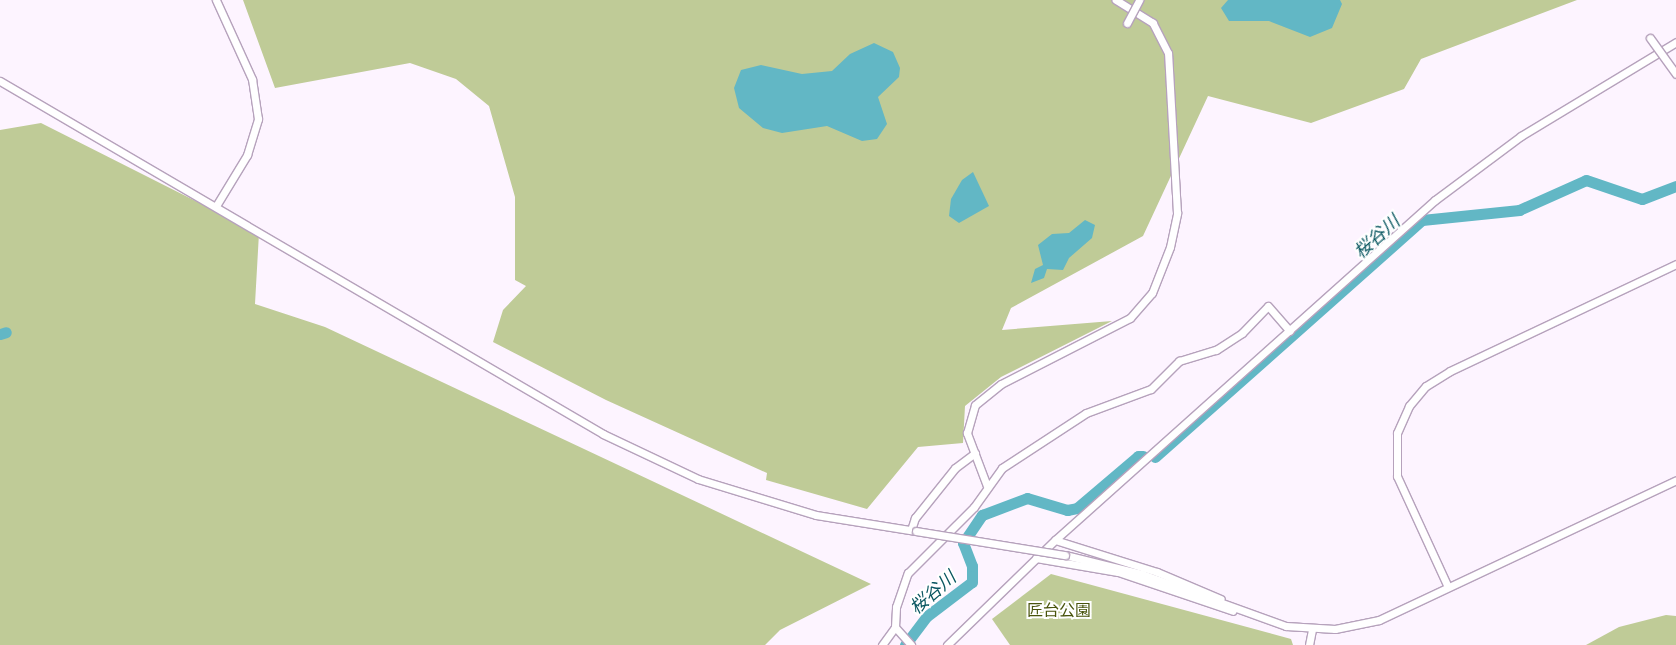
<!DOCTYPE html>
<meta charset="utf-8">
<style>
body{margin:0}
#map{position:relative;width:1676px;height:645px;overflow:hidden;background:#fdf4ff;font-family:"Public Sans","Noto Sans JP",sans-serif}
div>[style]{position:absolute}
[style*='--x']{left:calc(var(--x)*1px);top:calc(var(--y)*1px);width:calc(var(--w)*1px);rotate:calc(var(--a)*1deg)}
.green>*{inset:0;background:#bfcb97}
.water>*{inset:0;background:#62b7c5}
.river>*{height:11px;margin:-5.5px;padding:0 5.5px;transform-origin:5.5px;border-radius:5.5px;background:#62b7c5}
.roads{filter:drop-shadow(1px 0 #b6a2bc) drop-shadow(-1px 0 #b6a2bc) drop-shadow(0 1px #b6a2bc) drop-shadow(0 -1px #b6a2bc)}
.minor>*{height:7px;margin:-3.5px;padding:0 3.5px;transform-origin:3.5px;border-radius:3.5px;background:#fff}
.bridges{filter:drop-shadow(1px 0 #b6a2bc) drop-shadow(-1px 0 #b6a2bc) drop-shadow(0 1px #b6a2bc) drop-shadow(0 -1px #b6a2bc)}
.minor-bridge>*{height:7px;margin:-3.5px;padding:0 3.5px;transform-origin:3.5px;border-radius:3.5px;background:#fff}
span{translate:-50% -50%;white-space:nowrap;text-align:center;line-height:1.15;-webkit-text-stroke:4px #fff;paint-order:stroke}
.park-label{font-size:16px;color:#49540d}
.water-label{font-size:18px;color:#0a5761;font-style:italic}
</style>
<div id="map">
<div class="green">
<div style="clip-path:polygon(243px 0,1577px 0,1421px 59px,1404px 89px,1311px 123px,1208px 96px,1143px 236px,1011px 308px,1002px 330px,1112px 321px,1001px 377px,965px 406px,963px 443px,918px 447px,867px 509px,766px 480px,767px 473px,606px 400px,493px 342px,503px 310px,526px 286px,515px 280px,515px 197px,489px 106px,456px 79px,410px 63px,275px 88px)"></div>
<div style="clip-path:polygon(41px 123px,259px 233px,255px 304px,325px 327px,871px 584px,780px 630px,765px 645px,0 645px,0 130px)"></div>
<div style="clip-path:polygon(1051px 574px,1291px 639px,1293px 645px,1010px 645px,992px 619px)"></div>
<div style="clip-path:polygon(1666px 615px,1676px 616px,1676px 645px,1586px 645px,1619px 627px)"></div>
</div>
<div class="water">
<div style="clip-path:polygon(1228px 0,1340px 0,1342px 4px,1332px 28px,1310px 37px,1269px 21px,1229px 21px,1221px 8px)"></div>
<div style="clip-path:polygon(874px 43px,893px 52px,900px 68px,899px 77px,878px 97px,887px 124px,877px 139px,862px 141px,827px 126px,782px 133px,763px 128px,739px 108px,734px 88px,741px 70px,761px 65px,802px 74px,832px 71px,850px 54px)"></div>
<div style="clip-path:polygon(973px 172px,989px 206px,959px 223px,949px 216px,951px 199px,962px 180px)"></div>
<div style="clip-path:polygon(1085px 220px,1095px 225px,1092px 238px,1069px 258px,1063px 270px,1047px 269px,1044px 278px,1031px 283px,1035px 269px,1043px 265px,1038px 245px,1052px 234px,1069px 233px)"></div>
</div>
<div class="river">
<div style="--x:0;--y:334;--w:6;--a:-18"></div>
<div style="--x:1155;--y:457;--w:357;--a:-41.6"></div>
<div style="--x:1422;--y:220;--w:98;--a:-5.9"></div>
<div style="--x:1519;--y:210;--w:73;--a:-24.1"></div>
<div style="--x:1586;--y:180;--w:59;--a:18.7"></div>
<div style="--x:1642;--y:199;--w:36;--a:-21"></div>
<div style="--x:905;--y:645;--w:36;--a:-53"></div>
<div style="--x:927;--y:616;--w:56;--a:-37.1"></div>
<div style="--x:972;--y:582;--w:16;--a:-90"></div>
<div style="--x:972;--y:566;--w:25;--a:-111"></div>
<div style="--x:963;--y:543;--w:34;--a:-56"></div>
<div style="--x:982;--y:515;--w:48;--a:-20.7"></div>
<div style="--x:1027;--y:498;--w:42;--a:16.7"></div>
<div style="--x:1067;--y:510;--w:10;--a:-11"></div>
<div style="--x:1077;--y:508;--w:80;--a:-40.4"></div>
<div style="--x:1138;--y:456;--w:5;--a:0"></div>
</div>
<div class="roads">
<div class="minor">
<div style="--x:0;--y:81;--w:699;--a:30.34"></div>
<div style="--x:603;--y:434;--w:105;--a:25.3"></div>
<div style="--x:698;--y:479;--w:123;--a:17"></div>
<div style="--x:816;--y:515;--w:101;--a:9.1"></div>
<div style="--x:216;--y:206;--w:60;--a:-58.7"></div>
<div style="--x:247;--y:155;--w:38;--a:-73"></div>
<div style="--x:258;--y:119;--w:40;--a:-98.5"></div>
<div style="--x:252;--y:79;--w:87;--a:-114.5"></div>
<div style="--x:987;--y:486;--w:57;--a:-110.7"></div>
<div style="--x:967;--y:433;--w:29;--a:-74"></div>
<div style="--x:975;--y:405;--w:33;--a:-39"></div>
<div style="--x:1001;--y:384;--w:145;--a:-27.1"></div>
<div style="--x:1130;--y:318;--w:33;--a:-49"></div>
<div style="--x:1152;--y:293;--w:49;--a:-68.6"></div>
<div style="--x:1170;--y:247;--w:35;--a:-78"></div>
<div style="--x:1177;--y:213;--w:160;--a:-93.2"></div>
<div style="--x:1168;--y:53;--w:34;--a:-117"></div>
<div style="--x:1153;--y:23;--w:44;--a:-148.1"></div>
<div style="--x:911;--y:530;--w:13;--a:-72"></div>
<div style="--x:915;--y:518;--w:64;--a:-51.3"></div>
<div style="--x:955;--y:468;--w:25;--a:-37"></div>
<div style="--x:1055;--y:540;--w:107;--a:17.4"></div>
<div style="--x:1157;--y:572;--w:69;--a:22.9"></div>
<div style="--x:1065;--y:555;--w:79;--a:13.9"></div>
<div style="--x:1142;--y:574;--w:153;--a:19.9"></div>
<div style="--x:1286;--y:626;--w:49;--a:3.5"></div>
<div style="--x:1335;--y:629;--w:45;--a:-11.6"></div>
<div style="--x:1379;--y:620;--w:328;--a:-25.2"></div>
<div style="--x:1036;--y:558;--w:83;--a:9.7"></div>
<div style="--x:1118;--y:572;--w:121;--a:18.7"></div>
<div style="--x:1448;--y:587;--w:122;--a:-114.7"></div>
<div style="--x:1397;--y:476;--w:43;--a:-90"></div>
<div style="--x:1397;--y:433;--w:30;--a:-66"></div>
<div style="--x:1409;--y:406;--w:26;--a:-50"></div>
<div style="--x:1426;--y:386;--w:28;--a:-32"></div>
<div style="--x:1450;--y:371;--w:250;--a:-25.3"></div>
<div style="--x:895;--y:627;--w:24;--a:48"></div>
<div style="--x:882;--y:645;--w:22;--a:-54"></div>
<div style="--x:895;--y:627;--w:20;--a:-87"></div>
<div style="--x:896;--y:607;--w:36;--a:-71"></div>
<div style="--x:908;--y:573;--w:93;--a:-45"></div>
<div style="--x:974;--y:507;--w:48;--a:-54.3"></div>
<div style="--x:1002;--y:468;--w:100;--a:-33.2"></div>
<div style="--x:1086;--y:413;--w:69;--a:-20.3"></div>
<div style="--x:1151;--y:389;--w:40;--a:-45"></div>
<div style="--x:1179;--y:361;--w:39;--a:-17"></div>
<div style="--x:1216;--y:350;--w:31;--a:-33"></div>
<div style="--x:1242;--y:333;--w:37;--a:-46"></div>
<div style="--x:1268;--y:306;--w:33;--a:49"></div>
<div style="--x:947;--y:645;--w:151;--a:-44.2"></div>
<div style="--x:1055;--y:540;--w:510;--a:-41.82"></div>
<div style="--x:1435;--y:200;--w:107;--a:-36.7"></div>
<div style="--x:1521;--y:136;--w:181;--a:-31.2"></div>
<div style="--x:1309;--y:645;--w:16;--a:-79"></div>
</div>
</div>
<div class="bridges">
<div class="minor-bridge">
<div style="--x:1127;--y:23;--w:26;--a:-62"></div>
<div style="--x:1650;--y:38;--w:44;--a:54.2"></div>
<div style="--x:916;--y:531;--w:151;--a:9.2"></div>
</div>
</div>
<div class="park-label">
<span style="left:1059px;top:611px">匠台公園</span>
</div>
<div class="water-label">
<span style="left:1377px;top:237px;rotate:-42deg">桜谷川</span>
<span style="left:933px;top:593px;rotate:-41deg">桜谷川</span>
</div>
</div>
